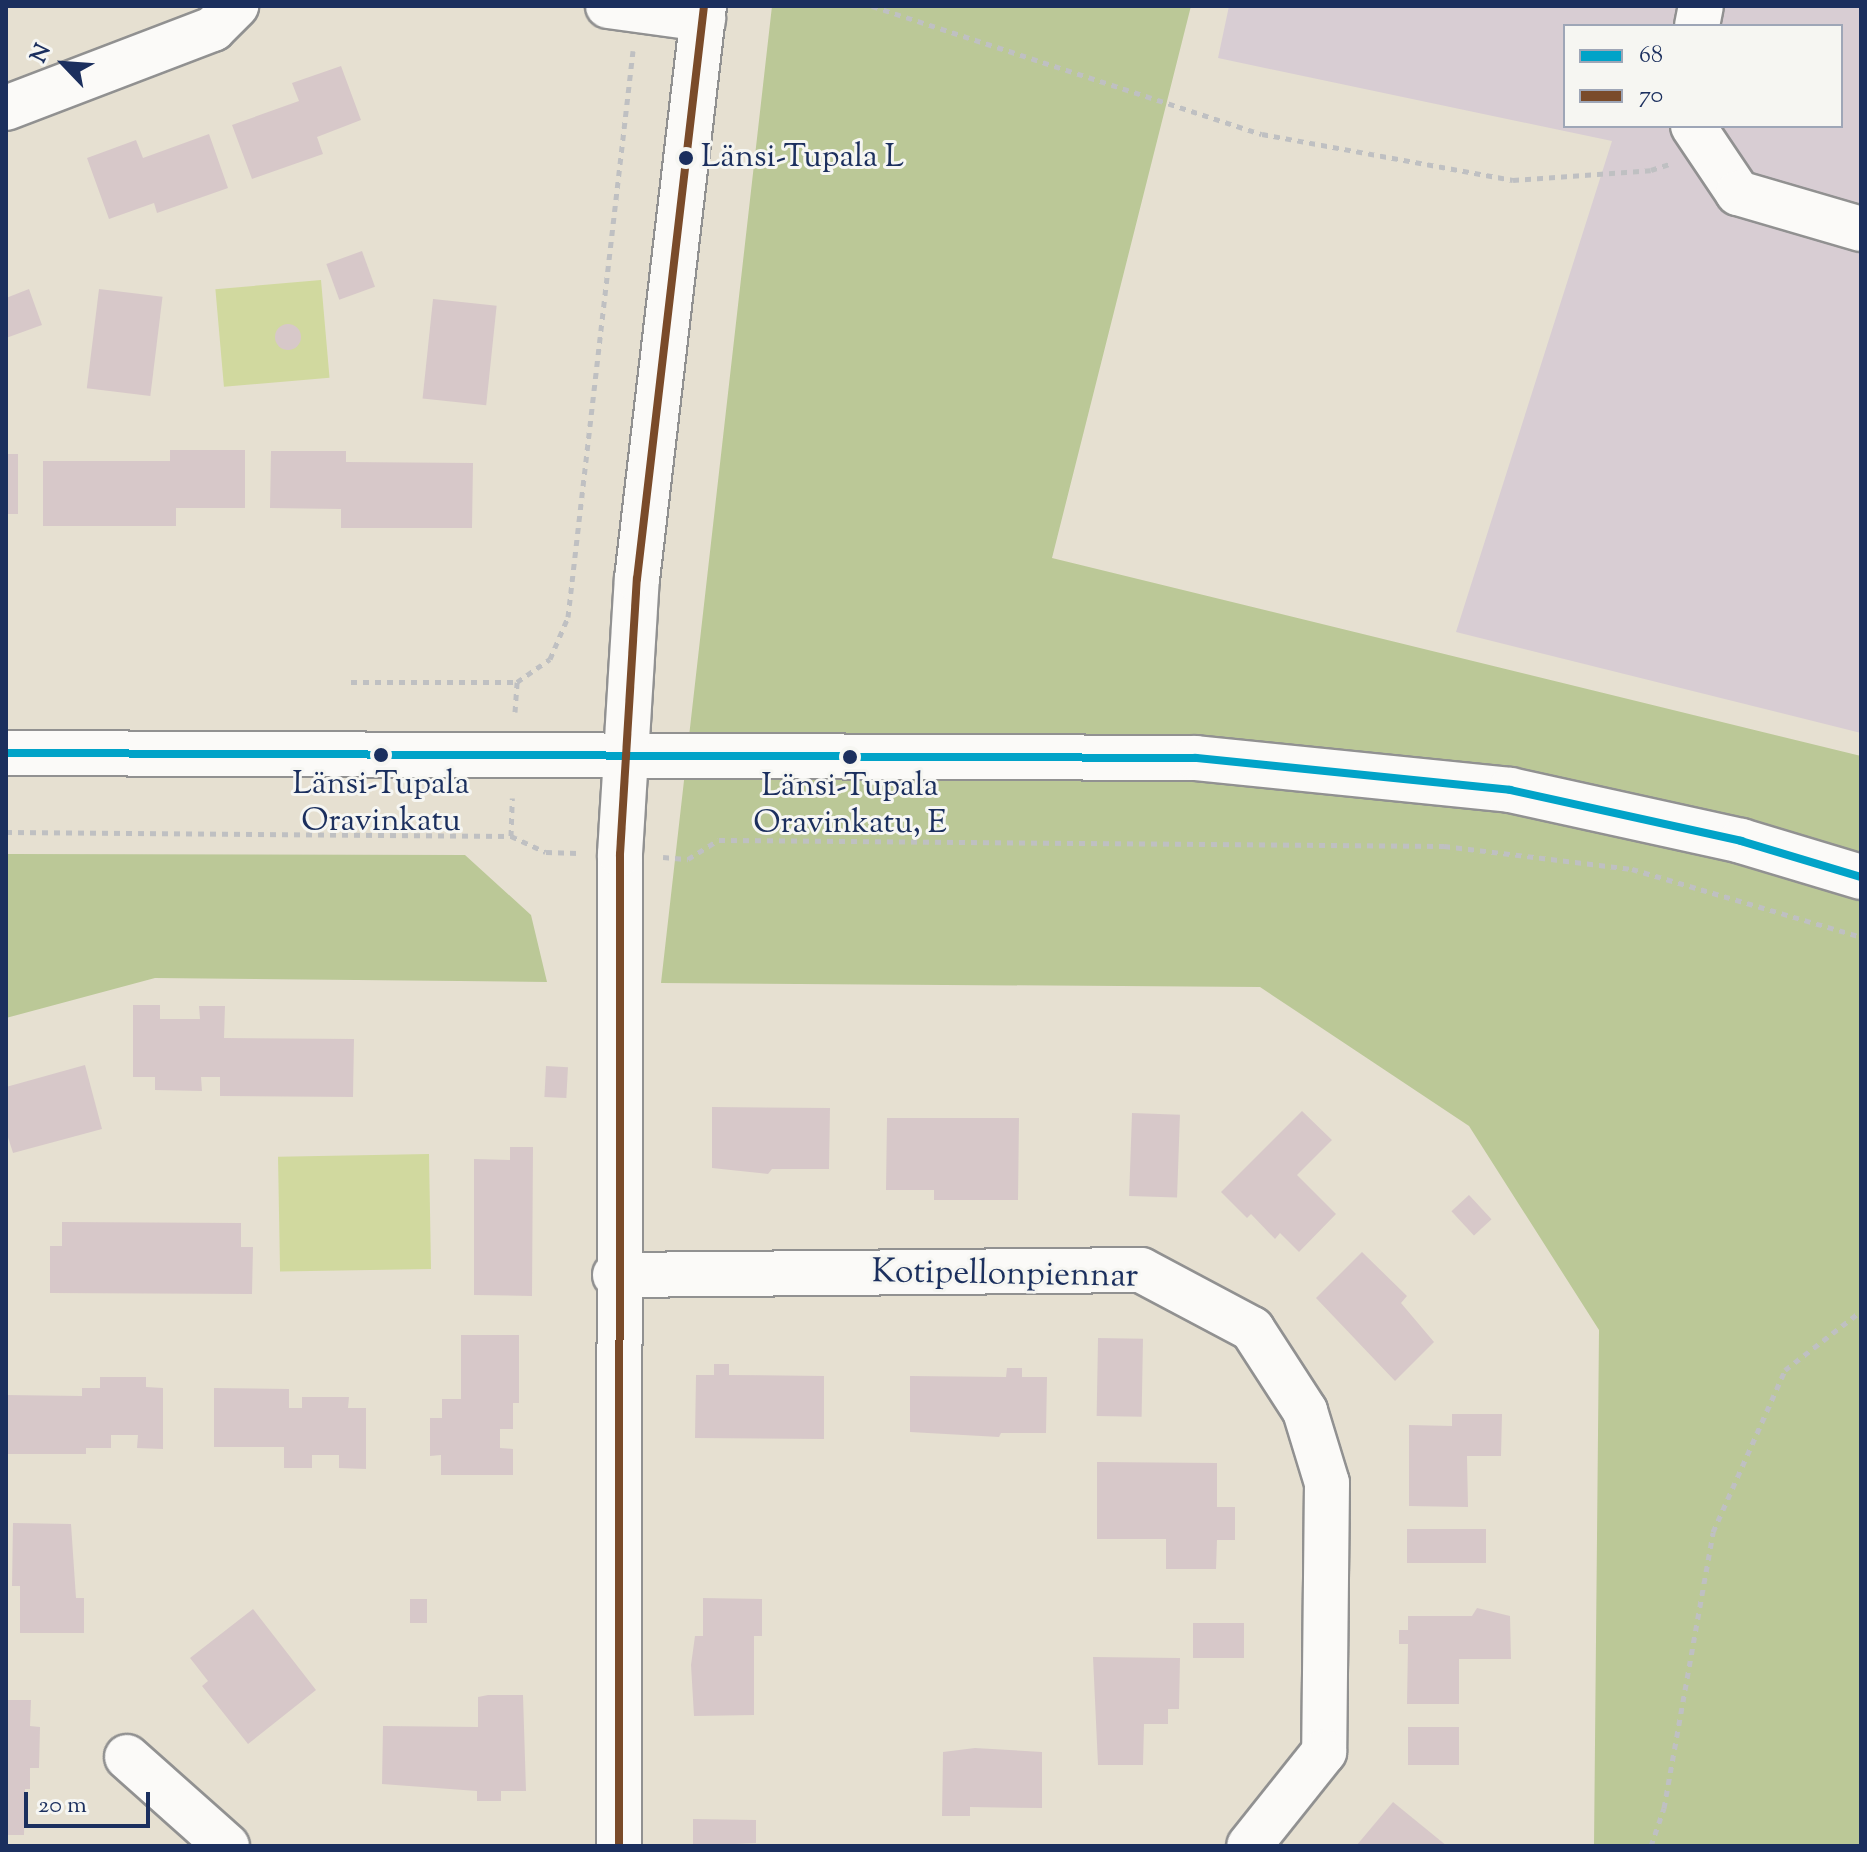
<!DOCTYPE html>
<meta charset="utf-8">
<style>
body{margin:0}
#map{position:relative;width:1867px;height:1852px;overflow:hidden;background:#e6e0d1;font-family:"Sorts Mill Goudy",serif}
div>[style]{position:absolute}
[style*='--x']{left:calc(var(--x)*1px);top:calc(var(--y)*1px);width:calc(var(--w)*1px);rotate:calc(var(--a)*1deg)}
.industrial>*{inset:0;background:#d8cdd3}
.green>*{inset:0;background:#d1d99f;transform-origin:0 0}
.forest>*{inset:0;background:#bbc897}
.building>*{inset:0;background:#d7c8c9;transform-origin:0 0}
.round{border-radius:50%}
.path>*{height:5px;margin-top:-2.5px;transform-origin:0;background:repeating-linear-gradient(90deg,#bfc0c2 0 6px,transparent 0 12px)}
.roads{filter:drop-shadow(2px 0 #919191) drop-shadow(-2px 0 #919191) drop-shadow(0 2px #919191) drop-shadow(0 -2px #919191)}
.minor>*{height:44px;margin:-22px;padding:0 22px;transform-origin:22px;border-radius:22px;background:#fbfaf8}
.bus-1>*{height:8px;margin:-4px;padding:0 4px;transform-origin:4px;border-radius:4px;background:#01a3c8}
.bus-2>*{height:8px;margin:-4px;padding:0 4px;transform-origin:4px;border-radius:4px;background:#7a4b2a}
.dots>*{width:22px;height:22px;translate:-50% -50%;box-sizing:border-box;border:4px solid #f6f6f2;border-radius:50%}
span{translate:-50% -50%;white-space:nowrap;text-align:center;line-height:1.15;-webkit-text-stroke:6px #f6f6f2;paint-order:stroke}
.bus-label{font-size:32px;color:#1b2f5e}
.left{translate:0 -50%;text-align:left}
.street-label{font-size:34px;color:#1b2f5e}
.frame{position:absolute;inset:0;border:8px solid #1b2f5e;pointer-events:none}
.legend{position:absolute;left:1563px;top:24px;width:280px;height:104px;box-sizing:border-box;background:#f6f6f2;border:2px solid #9ea6b7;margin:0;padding:10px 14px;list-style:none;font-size:24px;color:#1b2f5e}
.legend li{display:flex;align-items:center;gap:16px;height:40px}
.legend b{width:40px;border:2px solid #9ea6b7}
.north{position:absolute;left:24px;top:24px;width:80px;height:80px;-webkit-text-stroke:6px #f6f6f2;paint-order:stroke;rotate:295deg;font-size:22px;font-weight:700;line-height:32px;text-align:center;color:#1b2f5e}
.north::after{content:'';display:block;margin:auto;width:28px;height:36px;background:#1b2f5e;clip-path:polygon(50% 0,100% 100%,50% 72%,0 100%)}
.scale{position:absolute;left:24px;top:1792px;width:126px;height:36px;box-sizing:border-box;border:4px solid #1b2f5e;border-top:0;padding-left:10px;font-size:24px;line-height:28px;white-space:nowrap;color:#1b2f5e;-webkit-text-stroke:6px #f6f6f2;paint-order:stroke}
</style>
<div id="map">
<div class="industrial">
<div style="clip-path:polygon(evenodd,1229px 6px,1861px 6px,1861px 733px,1456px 632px,1612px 141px,1218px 58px,1229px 6px,1565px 26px,1841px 26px,1841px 126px,1565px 126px,1565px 26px)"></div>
</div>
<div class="green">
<div style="left:321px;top:280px;width:98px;height:106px;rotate:85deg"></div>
<div style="left:429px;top:1154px;width:115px;height:151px;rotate:89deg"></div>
</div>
<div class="forest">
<div style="clip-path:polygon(772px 6px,1191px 6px,1052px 558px,1861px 756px,1861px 1846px,1594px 1846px,1599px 1330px,1469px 1126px,1260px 987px,661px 983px)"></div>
<div style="clip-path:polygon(6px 854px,465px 855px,531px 915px,547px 982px,155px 978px,6px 1018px)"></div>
</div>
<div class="building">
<div style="clip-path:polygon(341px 66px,361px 120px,317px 137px,323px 154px,252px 179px,232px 125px,299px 101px,292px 83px)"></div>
<div style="clip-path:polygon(209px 134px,228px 188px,157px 213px,154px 203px,109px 219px,87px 158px,136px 140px,143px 158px)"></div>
<div style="left:362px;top:251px;width:38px;height:38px;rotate:70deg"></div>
<div style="clip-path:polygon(29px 289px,42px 325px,6px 338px,6px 298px)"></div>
<div style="left:99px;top:289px;width:64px;height:100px;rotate:7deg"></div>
<div style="left:433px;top:299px;width:64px;height:100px;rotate:6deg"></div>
<div class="round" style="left:275px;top:324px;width:26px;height:26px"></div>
<div style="clip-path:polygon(170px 450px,245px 450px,245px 508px,176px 508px,176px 526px,43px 526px,43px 461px,170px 461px)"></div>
<div style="clip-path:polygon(271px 451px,346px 451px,346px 462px,473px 463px,472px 528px,341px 528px,341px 509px,270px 508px)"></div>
<div style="left:6px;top:454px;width:12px;height:60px"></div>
<div style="clip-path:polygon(133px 1005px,160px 1005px,160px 1019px,200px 1019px,199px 1006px,225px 1006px,224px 1038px,354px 1039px,353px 1097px,220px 1096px,220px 1077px,201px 1077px,202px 1091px,155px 1090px,155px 1077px,133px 1077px)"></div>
<div style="clip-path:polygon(85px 1065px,102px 1129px,13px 1153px,6px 1131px,6px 1087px)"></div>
<div style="left:546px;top:1066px;width:22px;height:31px;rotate:3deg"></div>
<div style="clip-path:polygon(712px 1107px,830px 1108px,829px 1169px,772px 1169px,768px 1174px,712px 1168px)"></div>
<div style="clip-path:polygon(1302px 1111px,1332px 1140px,1297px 1175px,1336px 1214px,1299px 1252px,1280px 1233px,1275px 1239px,1251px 1214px,1247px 1218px,1221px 1192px)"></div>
<div style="left:1132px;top:1113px;width:48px;height:83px;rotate:2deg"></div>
<div style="clip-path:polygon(887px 1118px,1019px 1118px,1018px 1200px,934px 1200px,934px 1190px,886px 1190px)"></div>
<div style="clip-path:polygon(510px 1147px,533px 1147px,532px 1296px,474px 1295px,474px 1159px,510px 1160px)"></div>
<div style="left:1469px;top:1195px;width:33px;height:24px;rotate:47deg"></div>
<div style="clip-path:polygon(62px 1222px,241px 1223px,241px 1247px,253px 1247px,252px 1294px,50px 1293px,50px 1246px,62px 1246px)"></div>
<div style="clip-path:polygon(1362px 1252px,1407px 1296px,1401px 1303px,1434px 1342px,1395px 1381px,1316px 1298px)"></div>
<div style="clip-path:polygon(461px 1335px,519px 1335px,519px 1403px,513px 1403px,513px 1429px,500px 1429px,500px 1448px,513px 1449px,513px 1475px,441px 1475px,441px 1455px,430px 1456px,430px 1418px,442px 1418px,442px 1399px,461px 1399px)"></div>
<div style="left:1098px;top:1338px;width:45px;height:78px;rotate:1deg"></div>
<div style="clip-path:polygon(714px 1364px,729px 1364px,729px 1375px,824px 1376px,824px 1439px,695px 1438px,696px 1375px,714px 1375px)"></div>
<div style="clip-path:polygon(1007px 1368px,1022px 1368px,1022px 1377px,1047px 1377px,1046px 1433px,1001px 1433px,999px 1437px,910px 1432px,910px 1376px,1006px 1377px)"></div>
<div style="clip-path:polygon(100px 1377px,146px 1377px,146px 1387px,163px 1388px,163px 1449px,137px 1448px,138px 1435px,111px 1435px,111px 1448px,86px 1448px,86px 1454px,6px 1454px,6px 1395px,82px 1396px,82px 1388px,100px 1388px)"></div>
<div style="clip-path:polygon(214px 1388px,289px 1389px,289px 1408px,302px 1408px,302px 1397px,349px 1397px,348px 1408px,366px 1408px,366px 1469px,339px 1468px,339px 1455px,312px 1455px,312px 1468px,284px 1468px,284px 1447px,214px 1447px)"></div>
<div style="clip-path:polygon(1452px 1414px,1502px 1414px,1501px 1456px,1467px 1456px,1468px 1507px,1409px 1506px,1409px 1425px,1452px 1426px)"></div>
<div style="clip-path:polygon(1097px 1462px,1217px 1463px,1217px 1507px,1235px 1507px,1235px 1540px,1217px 1540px,1216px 1569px,1166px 1569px,1166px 1539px,1097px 1539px)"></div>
<div style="clip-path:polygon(13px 1523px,71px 1524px,76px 1598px,84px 1598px,84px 1633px,20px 1633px,20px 1586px,12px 1586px)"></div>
<div style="left:1407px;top:1529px;width:79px;height:34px"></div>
<div style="clip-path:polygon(703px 1598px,762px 1599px,762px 1636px,754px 1636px,754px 1715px,694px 1716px,691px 1665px,695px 1636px,703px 1636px)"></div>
<div style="left:410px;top:1599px;width:17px;height:24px"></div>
<div style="clip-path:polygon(1477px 1608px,1510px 1616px,1511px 1659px,1459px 1659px,1459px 1704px,1407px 1704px,1408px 1644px,1399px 1644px,1399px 1630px,1408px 1630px,1408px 1616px,1472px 1616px)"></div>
<div style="clip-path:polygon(253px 1609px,316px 1690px,248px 1744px,202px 1686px,208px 1681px,190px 1658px)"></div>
<div style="left:1193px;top:1623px;width:51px;height:35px"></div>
<div style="clip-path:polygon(1093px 1657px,1180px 1658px,1179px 1709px,1168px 1709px,1168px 1724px,1144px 1724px,1143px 1765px,1098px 1765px)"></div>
<div style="clip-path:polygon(488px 1695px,523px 1695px,526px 1791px,501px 1791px,501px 1801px,477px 1801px,477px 1791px,382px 1784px,383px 1726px,478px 1727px,478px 1697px)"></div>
<div style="clip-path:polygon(6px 1700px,31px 1700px,30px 1726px,40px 1727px,39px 1768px,30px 1768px,30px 1789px,25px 1789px,24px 1835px,6px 1835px)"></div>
<div style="left:1408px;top:1727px;width:51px;height:38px"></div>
<div style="clip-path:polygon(975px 1748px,1042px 1752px,1042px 1808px,970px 1807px,970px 1816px,942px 1816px,943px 1752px)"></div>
<div style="clip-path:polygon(1393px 1802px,1447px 1846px,1356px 1846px)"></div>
<div style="clip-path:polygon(693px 1819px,756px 1820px,756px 1843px,693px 1846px)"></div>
</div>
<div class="path">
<div style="--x:872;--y:6;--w:410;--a:18.2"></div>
<div style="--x:1262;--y:134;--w:255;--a:10.4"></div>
<div style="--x:1513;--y:180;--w:138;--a:-4.1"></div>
<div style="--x:1651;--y:170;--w:19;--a:-18"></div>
<div style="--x:351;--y:682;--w:166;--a:0"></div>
<div style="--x:515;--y:712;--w:30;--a:-86"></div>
<div style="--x:517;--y:682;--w:40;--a:-34.9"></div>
<div style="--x:550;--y:659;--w:46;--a:-66.8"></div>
<div style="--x:568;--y:617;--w:570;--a:-83.45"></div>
<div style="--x:6;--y:832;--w:505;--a:0.45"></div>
<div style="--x:511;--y:836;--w:38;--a:25"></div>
<div style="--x:546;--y:852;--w:32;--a:2"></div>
<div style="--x:511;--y:836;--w:38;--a:-88"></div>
<div style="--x:663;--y:857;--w:25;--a:5"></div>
<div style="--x:688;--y:859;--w:36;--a:-32"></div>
<div style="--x:719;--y:840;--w:725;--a:0.47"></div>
<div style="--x:1444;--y:846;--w:189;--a:7"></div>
<div style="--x:1632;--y:869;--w:239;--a:16.5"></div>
<div style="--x:1651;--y:1846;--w:40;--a:-71.1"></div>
<div style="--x:1664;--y:1808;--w:280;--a:-79.9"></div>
<div style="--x:1713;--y:1532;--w:177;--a:-66"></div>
<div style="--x:1785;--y:1370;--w:96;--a:-37.8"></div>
</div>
<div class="roads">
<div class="minor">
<div style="--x:608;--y:6;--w:96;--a:7.8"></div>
<div style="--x:1697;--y:26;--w:20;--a:-79"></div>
<div style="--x:6;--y:108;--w:222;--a:-20.9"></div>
<div style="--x:213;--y:29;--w:33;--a:-45"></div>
<div style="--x:1693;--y:126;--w:81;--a:56.1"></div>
<div style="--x:1738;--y:193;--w:128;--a:16.3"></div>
<div style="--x:6;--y:753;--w:1190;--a:0.24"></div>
<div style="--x:1196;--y:758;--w:316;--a:5.8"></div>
<div style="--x:1510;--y:790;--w:237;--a:12.4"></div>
<div style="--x:1741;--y:841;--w:125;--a:16.7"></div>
<div style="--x:615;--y:1275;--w:526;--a:-0.54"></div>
<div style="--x:1141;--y:1270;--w:126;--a:28"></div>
<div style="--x:1252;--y:1329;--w:98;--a:57.1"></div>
<div style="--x:1305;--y:1411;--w:75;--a:73"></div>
<div style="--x:1327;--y:1483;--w:269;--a:90.6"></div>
<div style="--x:1324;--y:1752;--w:120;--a:128.6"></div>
<div style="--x:127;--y:1757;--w:134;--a:41.7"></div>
<div style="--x:619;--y:1846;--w:992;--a:-89.94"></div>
<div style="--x:620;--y:854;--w:276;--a:-86.5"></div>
<div style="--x:637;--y:579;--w:577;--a:-83.33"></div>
</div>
</div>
<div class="bus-1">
<div style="--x:6;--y:753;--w:1190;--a:0.24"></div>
<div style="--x:1196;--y:758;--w:316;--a:5.8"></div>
<div style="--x:1510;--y:790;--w:237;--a:12.4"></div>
<div style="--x:1741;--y:841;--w:125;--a:16.7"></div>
</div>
<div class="bus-2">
<div style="--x:619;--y:1846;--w:992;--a:-89.94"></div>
<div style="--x:620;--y:854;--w:276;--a:-86.5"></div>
<div style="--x:637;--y:579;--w:577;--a:-83.33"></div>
</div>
<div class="dots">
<div style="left:686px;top:158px;background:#1b2f5e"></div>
<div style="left:381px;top:755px;background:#1b2f5e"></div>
<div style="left:850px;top:757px;background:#1b2f5e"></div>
</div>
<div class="bus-label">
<span class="left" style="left:701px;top:158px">Länsi-Tupala L</span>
<span style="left:381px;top:804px">Länsi-Tupala<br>Oravinkatu</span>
<span style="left:850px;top:806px">Länsi-Tupala<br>Oravinkatu, E</span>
</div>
<div class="street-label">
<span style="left:1005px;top:1275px;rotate:1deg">Kotipellonpiennar</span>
</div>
<div class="frame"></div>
<ul class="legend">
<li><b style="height:10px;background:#01a3c8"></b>68</li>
<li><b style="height:10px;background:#7a4b2a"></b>70</li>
</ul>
<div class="north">N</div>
<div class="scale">20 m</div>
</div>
